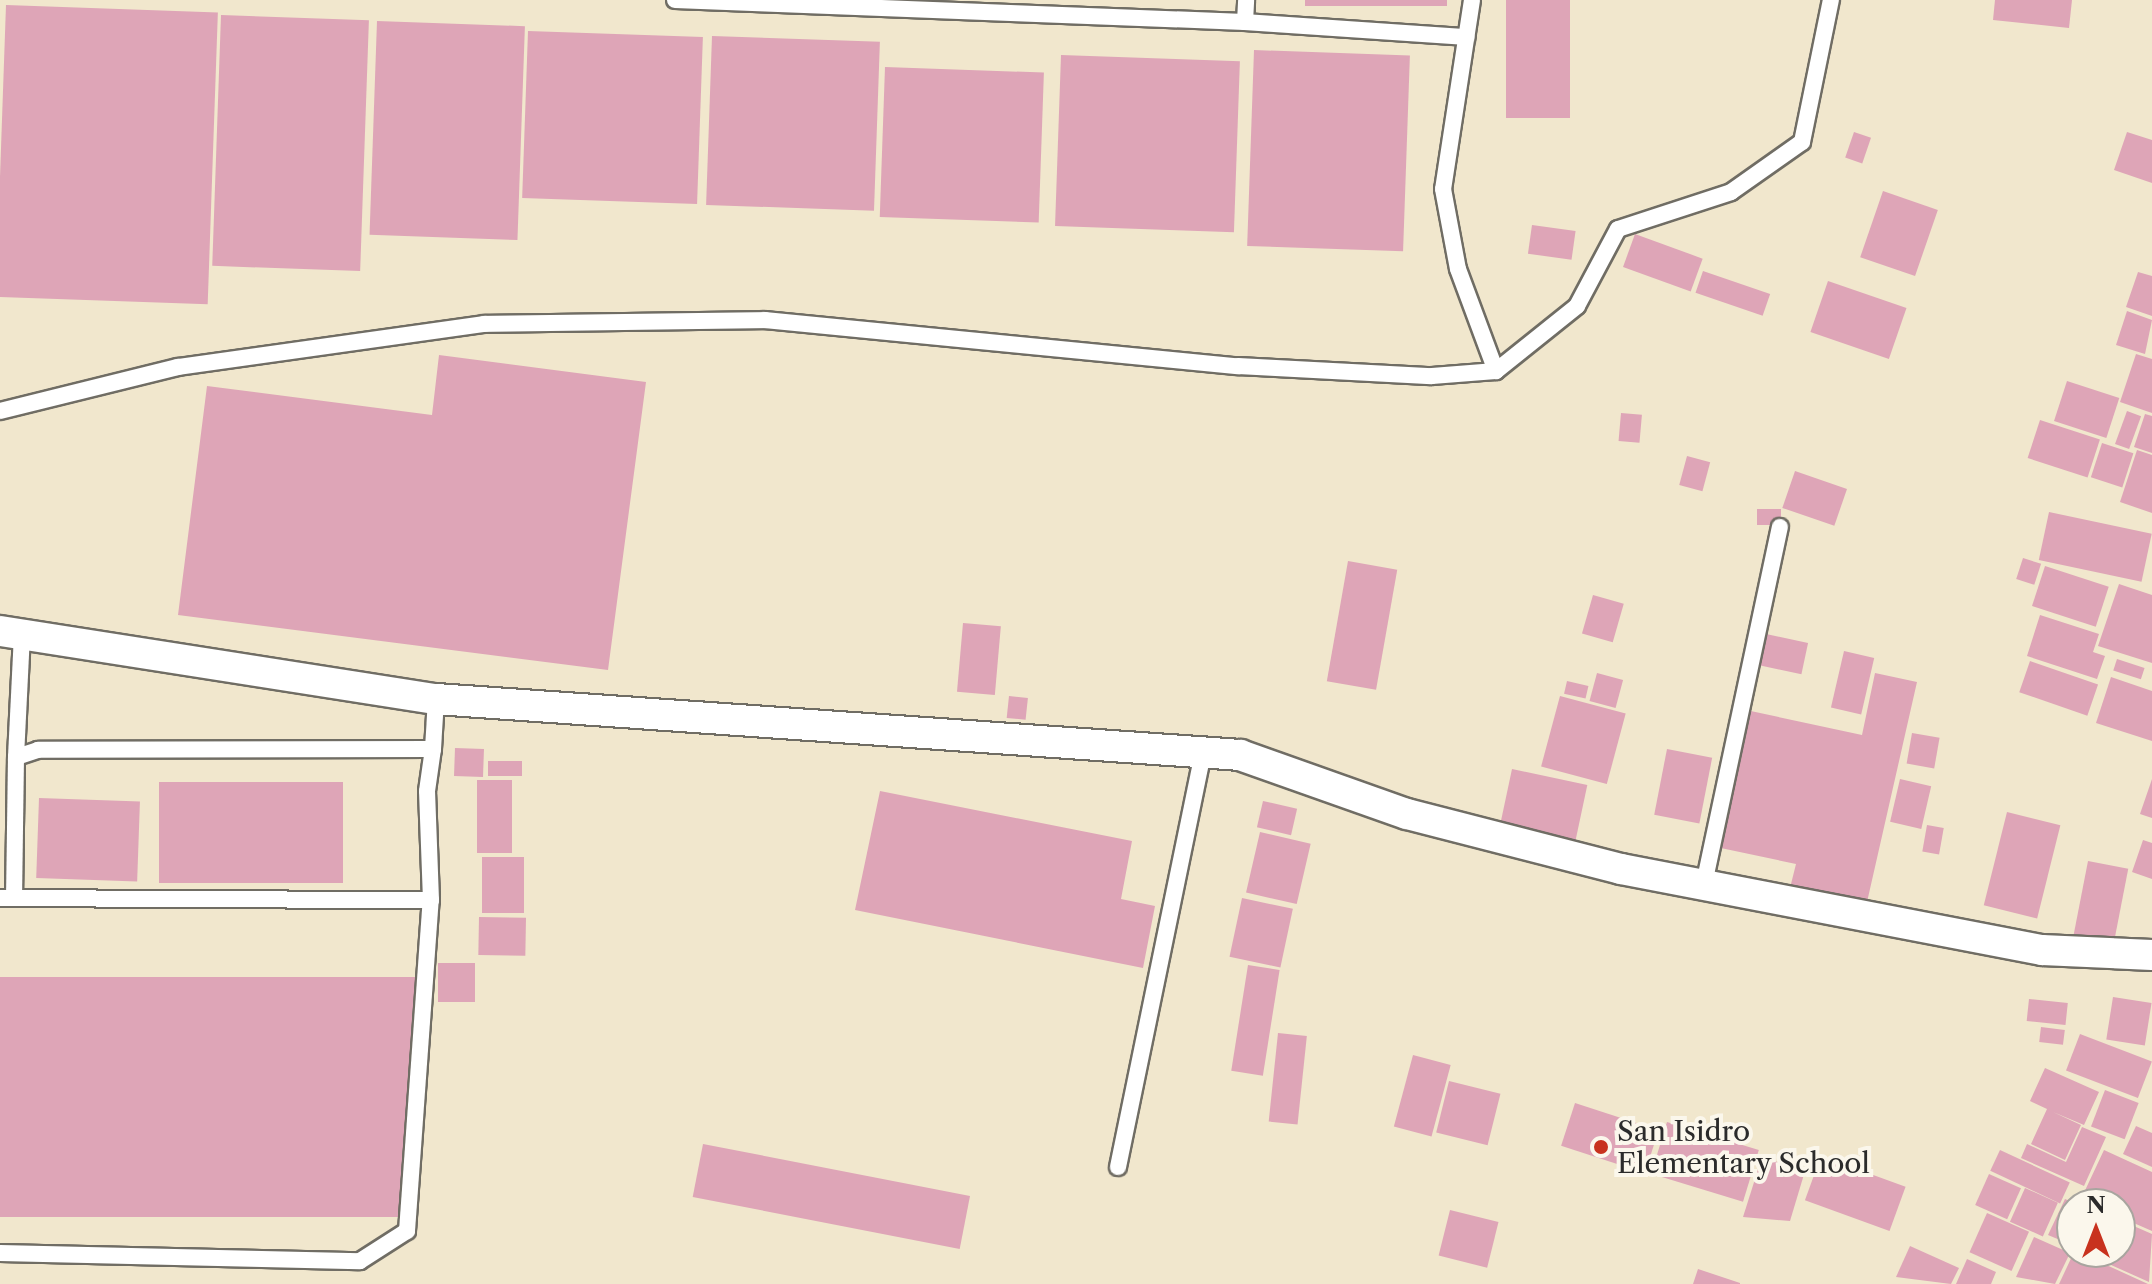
<!DOCTYPE html>
<style>
body{margin:0}
#map{position:relative;width:2152px;height:1284px;overflow:hidden;background:#f1e7cd;font-family:"Libre Caslon Text",serif}
div>[style]{position:absolute}
[style*='--x']{left:calc(var(--x)*1px);top:calc(var(--y)*1px);width:calc(var(--w)*1px);rotate:calc(var(--a)*1deg)}
.building>*{inset:0;background:#dea5b7;transform-origin:0 0}
.roads{filter:drop-shadow(2px 0 #706d64) drop-shadow(-2px 0 #706d64) drop-shadow(0 2px #706d64) drop-shadow(0 -2px #706d64)}
.service>*{height:16px;margin:-8px;padding:0 8px;transform-origin:8px;border-radius:8px;background:#fff}
.minor>*{height:30px;margin:-15px;padding:0 15px;transform-origin:15px;border-radius:15px;background:#fff}
.dots>*{width:22px;height:22px;translate:-50% -50%;box-sizing:border-box;border:4px solid #fbf7ec;border-radius:50%}
span{translate:-50% -50%;white-space:nowrap;text-align:center;line-height:1.15;-webkit-text-stroke:8px #fbf7ec;paint-order:stroke}
.poi-label{font-size:28px;color:#2b2b2b}
.left{translate:0 -50%;text-align:left}
.north{position:absolute;left:2056px;top:1188px;width:80px;height:80px;box-sizing:border-box;background:#fbf7ec;border:2px solid #a8a59f;border-radius:50%;rotate:0deg;font-size:22px;font-weight:700;line-height:32px;text-align:center;color:#2b2b2b}
.north::after{content:'';display:block;margin:auto;width:28px;height:36px;background:#c8321e;clip-path:polygon(50% 0,100% 100%,50% 72%,0 100%)}
</style>
<div id="map">
<div class="building">
<div style="left:1305px;top:0;width:142px;height:6px"></div>
<div style="left:1506px;top:0;width:64px;height:118px"></div>
<div style="clip-path:polygon(1995px 0,2072px 0,2069px 28px,1993px 20px)"></div>
<div style="left:6px;top:5px;width:212px;height:292px;rotate:2deg"></div>
<div style="left:221px;top:15px;width:148px;height:251px;rotate:2deg"></div>
<div style="left:377px;top:21px;width:148px;height:214px;rotate:2deg"></div>
<div style="left:528px;top:31px;width:175px;height:167px;rotate:2deg"></div>
<div style="left:712px;top:36px;width:168px;height:169px;rotate:2deg"></div>
<div style="left:1254px;top:50px;width:156px;height:196px;rotate:2deg"></div>
<div style="left:1061px;top:55px;width:179px;height:171px;rotate:2deg"></div>
<div style="left:885px;top:67px;width:159px;height:150px;rotate:2deg"></div>
<div style="left:1854px;top:132px;width:18px;height:27px;rotate:19deg"></div>
<div style="clip-path:polygon(2127px 132px,2152px 140px,2152px 183px,2114px 170px)"></div>
<div style="left:1883px;top:191px;width:58px;height:70px;rotate:19deg"></div>
<div style="left:1532px;top:225px;width:44px;height:29px;rotate:8deg"></div>
<div style="left:1635px;top:234px;width:72px;height:35px;rotate:20deg"></div>
<div style="left:1703px;top:271px;width:71px;height:23px;rotate:19deg"></div>
<div style="clip-path:polygon(2138px 272px,2152px 276px,2152px 316px,2126px 307px)"></div>
<div style="left:1828px;top:281px;width:83px;height:54px;rotate:19deg"></div>
<div style="clip-path:polygon(2127px 311px,2152px 320px,2145px 354px,2116px 345px)"></div>
<div style="clip-path:polygon(2136px 354px,2152px 359px,2152px 413px,2120px 402px)"></div>
<div style="clip-path:polygon(439px 355px,646px 382px,608px 670px,178px 615px,207px 386px,432px 415px)"></div>
<div style="left:2067px;top:381px;width:55px;height:42px;rotate:18deg"></div>
<div style="left:2127px;top:411px;width:15px;height:35px;rotate:20deg"></div>
<div style="left:1621px;top:413px;width:21px;height:28px;rotate:5deg"></div>
<div style="clip-path:polygon(2145px 414px,2152px 416px,2152px 453px,2134px 447px)"></div>
<div style="left:2040px;top:420px;width:63px;height:40px;rotate:18deg"></div>
<div style="left:2102px;top:443px;width:33px;height:36px;rotate:18deg"></div>
<div style="clip-path:polygon(2137px 450px,2152px 455px,2152px 513px,2120px 502px)"></div>
<div style="left:1687px;top:456px;width:24px;height:30px;rotate:15deg"></div>
<div style="left:1795px;top:471px;width:55px;height:39px;rotate:19deg"></div>
<div style="left:1781px;top:509px;width:16px;height:24px;rotate:90deg"></div>
<div style="left:2049px;top:512px;width:105px;height:49px;rotate:12deg"></div>
<div style="left:2023px;top:558px;width:19px;height:22px;rotate:18deg"></div>
<div style="left:1348px;top:561px;width:50px;height:122px;rotate:10deg"></div>
<div style="left:2045px;top:566px;width:67px;height:42px;rotate:18deg"></div>
<div style="clip-path:polygon(2119px 584px,2152px 595px,2152px 663px,2098px 646px)"></div>
<div style="left:1593px;top:595px;width:32px;height:40px;rotate:16deg"></div>
<div style="clip-path:polygon(2040px 615px,2099px 634px,2093px 652px,2105px 656px,2097px 679px,2027px 656px)"></div>
<div style="left:963px;top:623px;width:38px;height:69px;rotate:5deg"></div>
<div style="left:1766px;top:634px;width:43px;height:32px;rotate:12deg"></div>
<div style="left:1844px;top:651px;width:31px;height:58px;rotate:13deg"></div>
<div style="left:2117px;top:659px;width:29px;height:12px;rotate:18deg"></div>
<div style="left:2030px;top:661px;width:72px;height:33px;rotate:19deg"></div>
<div style="left:1597px;top:673px;width:27px;height:29px;rotate:15deg"></div>
<div style="clip-path:polygon(1875px 673px,1917px 682px,1865px 911px,1788px 896px,1796px 864px,1716px 847px,1746px 710px,1862px 735px)"></div>
<div style="clip-path:polygon(2111px 677px,2152px 691px,2152px 741px,2096px 723px)"></div>
<div style="left:1567px;top:681px;width:22px;height:13px;rotate:13deg"></div>
<div style="left:1009px;top:696px;width:19px;height:22px;rotate:6deg"></div>
<div style="left:1560px;top:696px;width:68px;height:73px;rotate:15deg"></div>
<div style="left:1912px;top:733px;width:28px;height:31px;rotate:10deg"></div>
<div style="left:455px;top:748px;width:29px;height:28px;rotate:2deg"></div>
<div style="left:1667px;top:749px;width:46px;height:67px;rotate:11deg"></div>
<div style="left:488px;top:761px;width:34px;height:15px"></div>
<div style="left:1512px;top:769px;width:77px;height:60px;rotate:12deg"></div>
<div style="left:1900px;top:779px;width:32px;height:44px;rotate:13deg"></div>
<div style="clip-path:polygon(2152px 779px,2152px 818px,2140px 814px)"></div>
<div style="left:477px;top:780px;width:35px;height:73px"></div>
<div style="left:159px;top:782px;width:184px;height:101px"></div>
<div style="clip-path:polygon(880px 791px,1132px 841px,1121px 899px,1155px 906px,1143px 968px,855px 910px)"></div>
<div style="left:39px;top:798px;width:101px;height:80px;rotate:2deg"></div>
<div style="left:1263px;top:801px;width:35px;height:27px;rotate:13deg"></div>
<div style="left:2007px;top:812px;width:55px;height:96px;rotate:14deg"></div>
<div style="left:1927px;top:825px;width:17px;height:27px;rotate:10deg"></div>
<div style="left:1260px;top:832px;width:52px;height:62px;rotate:13deg"></div>
<div style="clip-path:polygon(2143px 840px,2152px 843px,2152px 879px,2132px 872px)"></div>
<div style="left:482px;top:857px;width:42px;height:56px"></div>
<div style="left:2088px;top:861px;width:41px;height:79px;rotate:11deg"></div>
<div style="left:1242px;top:898px;width:52px;height:60px;rotate:12deg"></div>
<div style="left:479px;top:917px;width:47px;height:38px;rotate:1deg"></div>
<div style="left:438px;top:963px;width:37px;height:39px"></div>
<div style="left:1248px;top:965px;width:32px;height:107px;rotate:9deg"></div>
<div style="left:0;top:977px;width:416px;height:240px"></div>
<div style="left:2113px;top:997px;width:39px;height:43px;rotate:9deg"></div>
<div style="left:2029px;top:999px;width:39px;height:22px;rotate:6deg"></div>
<div style="left:2041px;top:1027px;width:24px;height:15px;rotate:7deg"></div>
<div style="left:1278px;top:1033px;width:29px;height:89px;rotate:6deg"></div>
<div style="left:2080px;top:1034px;width:77px;height:39px;rotate:21deg"></div>
<div style="left:1413px;top:1055px;width:39px;height:74px;rotate:15deg"></div>
<div style="clip-path:polygon(2045px 1068px,2099px 1092px,2084px 1125px,2053px 1112px,2081px 1125px,2065px 1160px,2031px 1144px,2047px 1109px,2030px 1101px)"></div>
<div style="left:1449px;top:1081px;width:53px;height:53px;rotate:14deg"></div>
<div style="left:2105px;top:1090px;width:36px;height:39px;rotate:21deg"></div>
<div style="left:1575px;top:1103px;width:88px;height:45px;rotate:18deg"></div>
<div style="left:1667px;top:1122px;width:96px;height:54px;rotate:17deg"></div>
<div style="clip-path:polygon(2136px 1126px,2152px 1133px,2152px 1167px,2123px 1154px)"></div>
<div style="clip-path:polygon(2082px 1127px,2106px 1137px,2084px 1186px,2021px 1158px,2027px 1144px,2066px 1162px)"></div>
<div style="left:703px;top:1144px;width:272px;height:54px;rotate:11deg"></div>
<div style="left:2000px;top:1150px;width:77px;height:23px;rotate:25deg"></div>
<div style="clip-path:polygon(2104px 1150px,2152px 1172px,2152px 1231px,2120px 1217px,2120px 1204px,2081px 1199px)"></div>
<div style="left:1821px;top:1156px;width:90px;height:47px;rotate:20deg"></div>
<div style="clip-path:polygon(1762px 1157px,1805px 1171px,1790px 1221px,1743px 1217px)"></div>
<div style="left:1989px;top:1174px;width:35px;height:34px;rotate:24deg"></div>
<div style="left:2025px;top:1188px;width:36px;height:37px;rotate:24deg"></div>
<div style="clip-path:polygon(2065px 1199px,2072px 1202px,2072px 1245px,2048px 1235px)"></div>
<div style="left:1450px;top:1210px;width:50px;height:47px;rotate:14deg"></div>
<div style="left:1987px;top:1213px;width:46px;height:43px;rotate:24deg"></div>
<div style="clip-path:polygon(2120px 1220px,2152px 1234px,2149px 1282px,2082px 1252px,2120px 1252px)"></div>
<div style="clip-path:polygon(2034px 1237px,2070px 1253px,2055px 1284px,2016px 1277px)"></div>
<div style="clip-path:polygon(1910px 1246px,1959px 1268px,1951px 1284px,1896px 1277px)"></div>
<div style="clip-path:polygon(2074px 1252px,2078px 1252px,2148px 1284px,2059px 1284px)"></div>
<div style="clip-path:polygon(1967px 1259px,1996px 1272px,1991px 1284px,1956px 1284px)"></div>
<div style="clip-path:polygon(1698px 1269px,1740px 1283px,1740px 1284px,1693px 1284px)"></div>
</div>
<div class="roads">
<div class="service">
<div style="--x:675;--y:0;--w:570;--a:2.21"></div>
<div style="--x:1245;--y:22;--w:22;--a:-87"></div>
<div style="--x:1472;--y:0;--w:191;--a:98.7"></div>
<div style="--x:1443;--y:189;--w:81;--a:79.4"></div>
<div style="--x:1458;--y:269;--w:109;--a:69.6"></div>
<div style="--x:1245;--y:22;--w:222;--a:3.9"></div>
<div style="--x:0;--y:411;--w:183;--a:-13.9"></div>
<div style="--x:178;--y:367;--w:309;--a:-8"></div>
<div style="--x:484;--y:324;--w:281;--a:-0.8"></div>
<div style="--x:765;--y:320;--w:475;--a:5.6"></div>
<div style="--x:1238;--y:366;--w:194;--a:3"></div>
<div style="--x:1432;--y:376;--w:64;--a:-4.5"></div>
<div style="--x:1496;--y:371;--w:104;--a:-38.7"></div>
<div style="--x:1577;--y:306;--w:87;--a:-62"></div>
<div style="--x:1618;--y:229;--w:119;--a:-18.1"></div>
<div style="--x:1731;--y:192;--w:87;--a:-35.2"></div>
<div style="--x:1802;--y:142;--w:145;--a:-78.5"></div>
<div style="--x:433;--y:749;--w:50;--a:-86.6"></div>
<div style="--x:16;--y:757;--w:123;--a:-87.2"></div>
<div style="--x:1704;--y:884;--w:365;--a:-78"></div>
<div style="--x:0;--y:898;--w:431;--a:0.3"></div>
<div style="--x:431;--y:900;--w:109;--a:-92.1"></div>
<div style="--x:427;--y:791;--w:42;--a:-81.9"></div>
<div style="--x:433;--y:749;--w:395;--a:179.9"></div>
<div style="--x:38;--y:750;--w:23;--a:162"></div>
<div style="--x:16;--y:757;--w:141;--a:90.8"></div>
<div style="--x:1118;--y:1167;--w:423;--a:-78.4"></div>
<div style="--x:0;--y:1253;--w:360;--a:1.3"></div>
<div style="--x:360;--y:1261;--w:56;--a:-32.6"></div>
<div style="--x:407;--y:1231;--w:332;--a:-85.9"></div>
</div>
<div class="minor">
<div style="--x:0;--y:631;--w:441;--a:8.9"></div>
<div style="--x:436;--y:699;--w:806;--a:3.98"></div>
<div style="--x:1240;--y:755;--w:177;--a:19.5"></div>
<div style="--x:1407;--y:814;--w:221;--a:14.4"></div>
<div style="--x:1621;--y:869;--w:429;--a:10.9"></div>
<div style="--x:2042;--y:950;--w:110;--a:2.6"></div>
</div>
</div>
<div class="dots">
<div style="left:1601px;top:1147px;background:#c8321e"></div>
</div>
<div class="poi-label">
<span class="left" style="left:1617px;top:1147px">San Isidro<br>Elementary School</span>
</div>
<div class="north">N</div>
</div>
